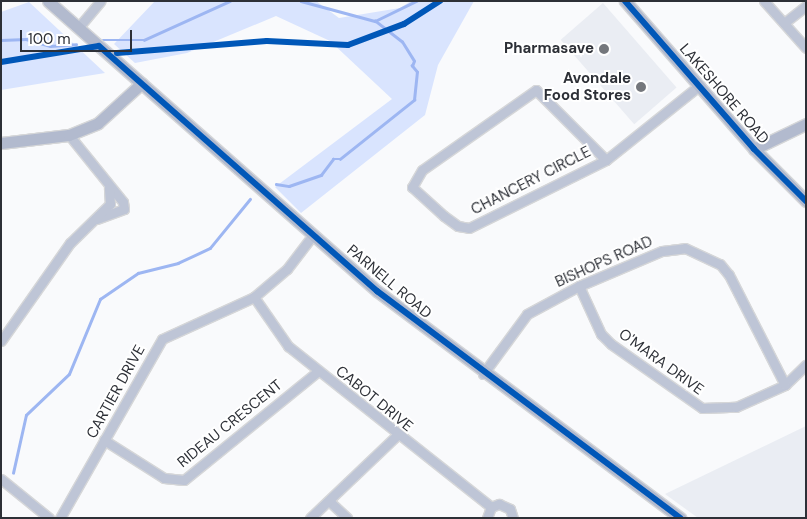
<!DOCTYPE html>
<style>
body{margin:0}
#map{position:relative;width:807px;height:519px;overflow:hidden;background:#f9fafc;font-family:"DM Sans",sans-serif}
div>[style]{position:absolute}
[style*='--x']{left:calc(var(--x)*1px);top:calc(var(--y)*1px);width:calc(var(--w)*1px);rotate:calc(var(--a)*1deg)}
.built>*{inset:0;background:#eaedf3;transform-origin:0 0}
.green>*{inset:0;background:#d9e4fe}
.stream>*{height:2.5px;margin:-1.25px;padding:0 1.25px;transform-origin:1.25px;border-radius:1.25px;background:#9db6f2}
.roads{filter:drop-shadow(1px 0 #d5d6d8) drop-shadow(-1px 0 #d5d6d8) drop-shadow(0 1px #d5d6d8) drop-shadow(0 -1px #d5d6d8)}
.street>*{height:9px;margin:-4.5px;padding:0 4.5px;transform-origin:4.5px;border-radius:4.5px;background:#bec5d6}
.secondary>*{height:11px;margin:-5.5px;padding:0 5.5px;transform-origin:5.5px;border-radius:5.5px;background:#b2bace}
.cycleway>*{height:6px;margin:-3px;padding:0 3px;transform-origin:3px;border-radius:3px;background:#0057b8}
.dots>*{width:14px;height:14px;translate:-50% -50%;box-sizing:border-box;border:2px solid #fff;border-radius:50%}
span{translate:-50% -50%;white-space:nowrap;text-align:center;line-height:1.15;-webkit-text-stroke:4px #fff;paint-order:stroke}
.poi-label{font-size:15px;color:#2d3037;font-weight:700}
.right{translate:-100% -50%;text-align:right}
.street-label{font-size:15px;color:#2d3037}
.frame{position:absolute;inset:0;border:2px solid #2d3037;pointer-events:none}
.scale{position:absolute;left:20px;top:30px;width:112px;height:22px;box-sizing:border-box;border:2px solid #2d3037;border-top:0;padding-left:6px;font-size:15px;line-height:18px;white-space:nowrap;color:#2d3037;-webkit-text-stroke:4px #fff;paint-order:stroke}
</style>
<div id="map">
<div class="built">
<div style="left:603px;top:3px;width:112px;height:56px;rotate:49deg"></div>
<div style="clip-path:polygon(806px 426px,806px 518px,698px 518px,665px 494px)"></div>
</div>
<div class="green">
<div style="clip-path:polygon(155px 1px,316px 1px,339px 18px,400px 8px,411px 1px,474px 1px,438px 65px,425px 115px,301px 213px,275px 187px,392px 99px,330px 41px,276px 16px,187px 53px,135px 63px,114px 44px)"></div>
<div style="clip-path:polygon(29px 2px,105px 73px,1px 90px,1px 12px)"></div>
</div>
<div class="stream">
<div style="--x:301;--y:1;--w:77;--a:15.1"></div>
<div style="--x:375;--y:21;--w:46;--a:-26"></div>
<div style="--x:1;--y:40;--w:25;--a:-2"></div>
<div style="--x:26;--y:39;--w:25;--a:16"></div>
<div style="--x:50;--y:46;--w:26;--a:-4"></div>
<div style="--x:103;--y:40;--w:41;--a:0"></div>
<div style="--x:144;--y:40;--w:94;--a:-24.4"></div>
<div style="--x:276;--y:184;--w:13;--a:9"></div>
<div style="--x:289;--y:186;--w:34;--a:-19"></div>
<div style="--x:321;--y:175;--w:20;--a:-53"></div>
<div style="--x:333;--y:159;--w:7;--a:0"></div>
<div style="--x:340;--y:159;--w:95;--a:-38.6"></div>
<div style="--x:414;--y:100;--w:28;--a:-84"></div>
<div style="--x:417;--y:72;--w:8;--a:-130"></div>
<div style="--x:412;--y:66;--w:5;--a:-68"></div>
<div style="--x:414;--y:61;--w:22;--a:-122"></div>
<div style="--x:402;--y:42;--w:34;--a:-142"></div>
<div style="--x:13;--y:473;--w:59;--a:-77.4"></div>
<div style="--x:26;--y:415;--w:59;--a:-43.6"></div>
<div style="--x:69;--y:374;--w:81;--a:-67.5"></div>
<div style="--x:100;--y:299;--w:46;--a:-34.4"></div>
<div style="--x:138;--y:273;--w:41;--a:-14"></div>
<div style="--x:178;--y:263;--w:35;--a:-25"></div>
<div style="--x:210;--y:248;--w:63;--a:-50.8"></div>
</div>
<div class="roads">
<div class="street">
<div style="--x:764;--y:1;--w:63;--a:48.2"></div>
<div style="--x:784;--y:23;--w:28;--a:-38"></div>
<div style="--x:78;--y:28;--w:35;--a:-50"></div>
<div style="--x:69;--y:135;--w:86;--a:51.1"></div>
<div style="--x:123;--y:202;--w:7;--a:82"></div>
<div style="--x:124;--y:209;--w:29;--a:160"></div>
<div style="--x:606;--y:160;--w:99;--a:-135"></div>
<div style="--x:536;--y:90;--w:139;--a:144.9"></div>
<div style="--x:422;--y:170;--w:20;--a:120"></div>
<div style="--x:412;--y:187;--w:43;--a:42.2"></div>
<div style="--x:444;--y:216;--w:17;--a:36"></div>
<div style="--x:458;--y:226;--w:11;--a:10"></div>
<div style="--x:469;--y:228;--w:153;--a:-26.4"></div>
<div style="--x:606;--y:160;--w:120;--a:-38.6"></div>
<div style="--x:579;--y:286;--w:53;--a:65.4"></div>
<div style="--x:601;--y:334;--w:14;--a:45"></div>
<div style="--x:611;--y:344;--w:111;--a:35.1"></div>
<div style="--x:702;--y:408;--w:34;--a:-2"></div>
<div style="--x:736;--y:407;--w:54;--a:-24.2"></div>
<div style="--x:785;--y:385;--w:29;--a:-44"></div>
<div style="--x:254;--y:297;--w:60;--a:55.2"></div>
<div style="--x:288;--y:346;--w:259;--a:38.4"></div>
<div style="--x:1;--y:341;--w:120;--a:-54.9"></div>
<div style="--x:70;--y:243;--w:56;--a:-44.3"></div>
<div style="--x:110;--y:204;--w:16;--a:-94"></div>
<div style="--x:483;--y:374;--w:74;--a:-53.7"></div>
<div style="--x:527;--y:314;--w:59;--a:-28.3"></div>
<div style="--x:579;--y:286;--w:90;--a:-22.9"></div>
<div style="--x:662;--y:251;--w:23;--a:-7"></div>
<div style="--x:685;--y:248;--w:38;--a:25"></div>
<div style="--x:720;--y:264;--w:14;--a:51"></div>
<div style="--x:729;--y:275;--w:123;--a:63"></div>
<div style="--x:104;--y:440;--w:71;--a:32.3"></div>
<div style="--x:164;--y:478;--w:20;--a:6"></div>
<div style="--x:184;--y:480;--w:173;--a:-39.1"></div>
<div style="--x:1;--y:479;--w:62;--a:39.1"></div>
<div style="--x:329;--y:501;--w:25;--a:43"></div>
<div style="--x:60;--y:518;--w:206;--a:-60.3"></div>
<div style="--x:162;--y:339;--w:101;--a:-24.5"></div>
<div style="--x:254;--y:297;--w:43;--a:-40.3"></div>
<div style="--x:287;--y:269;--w:43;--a:-52.6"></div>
<div style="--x:310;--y:518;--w:119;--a:-43.6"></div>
<div style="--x:487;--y:518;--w:12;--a:-70"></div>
<div style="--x:491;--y:507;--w:9;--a:-21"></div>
<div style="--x:499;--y:504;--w:12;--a:24"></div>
<div style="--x:510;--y:509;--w:9;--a:72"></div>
</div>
<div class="secondary">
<div style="--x:48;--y:1;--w:439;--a:41.4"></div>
<div style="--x:377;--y:291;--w:379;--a:36.8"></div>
<div style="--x:625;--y:1;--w:196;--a:48.9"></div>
<div style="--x:754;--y:149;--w:74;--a:45"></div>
<div style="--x:1;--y:143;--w:68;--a:-6.7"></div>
<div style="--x:69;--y:135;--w:31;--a:-22"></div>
<div style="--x:98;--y:123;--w:59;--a:-42.3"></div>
<div style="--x:754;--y:149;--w:58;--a:-25.7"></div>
</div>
</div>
<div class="cycleway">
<div style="--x:625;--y:1;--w:196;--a:48.9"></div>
<div style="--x:754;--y:149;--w:74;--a:45"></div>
<div style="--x:117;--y:53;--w:150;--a:-4.6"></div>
<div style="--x:267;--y:41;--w:81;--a:2.8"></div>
<div style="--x:348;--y:45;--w:60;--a:-20.6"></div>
<div style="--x:404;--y:24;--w:43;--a:-32.6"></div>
<div style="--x:1;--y:62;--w:99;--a:-9.3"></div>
<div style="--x:99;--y:46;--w:371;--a:41.4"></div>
<div style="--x:377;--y:291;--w:379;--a:36.8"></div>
</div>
<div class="dots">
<div style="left:604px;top:49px;background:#74777c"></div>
<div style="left:641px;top:87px;background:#74777c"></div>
</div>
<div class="poi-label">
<span class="right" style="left:594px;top:49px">Pharmasave</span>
<span class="right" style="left:631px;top:87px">Avondale<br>Food Stores</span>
</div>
<div class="street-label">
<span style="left:724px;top:94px;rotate:49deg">LAKESHORE ROAD</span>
<span style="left:531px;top:181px;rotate:-27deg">CHANCERY CIRCLE</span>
<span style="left:604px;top:262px;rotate:-24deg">BISHOPS ROAD</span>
<span style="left:389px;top:282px;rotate:40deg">PARNELL ROAD</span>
<span style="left:661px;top:362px;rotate:36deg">O'MARA DRIVE</span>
<span style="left:116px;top:392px;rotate:-61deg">CARTIER DRIVE</span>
<span style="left:374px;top:399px;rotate:39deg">CABOT DRIVE</span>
<span style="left:230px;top:424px;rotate:-39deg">RIDEAU CRESCENT</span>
</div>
<div class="frame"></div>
<div class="scale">100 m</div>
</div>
